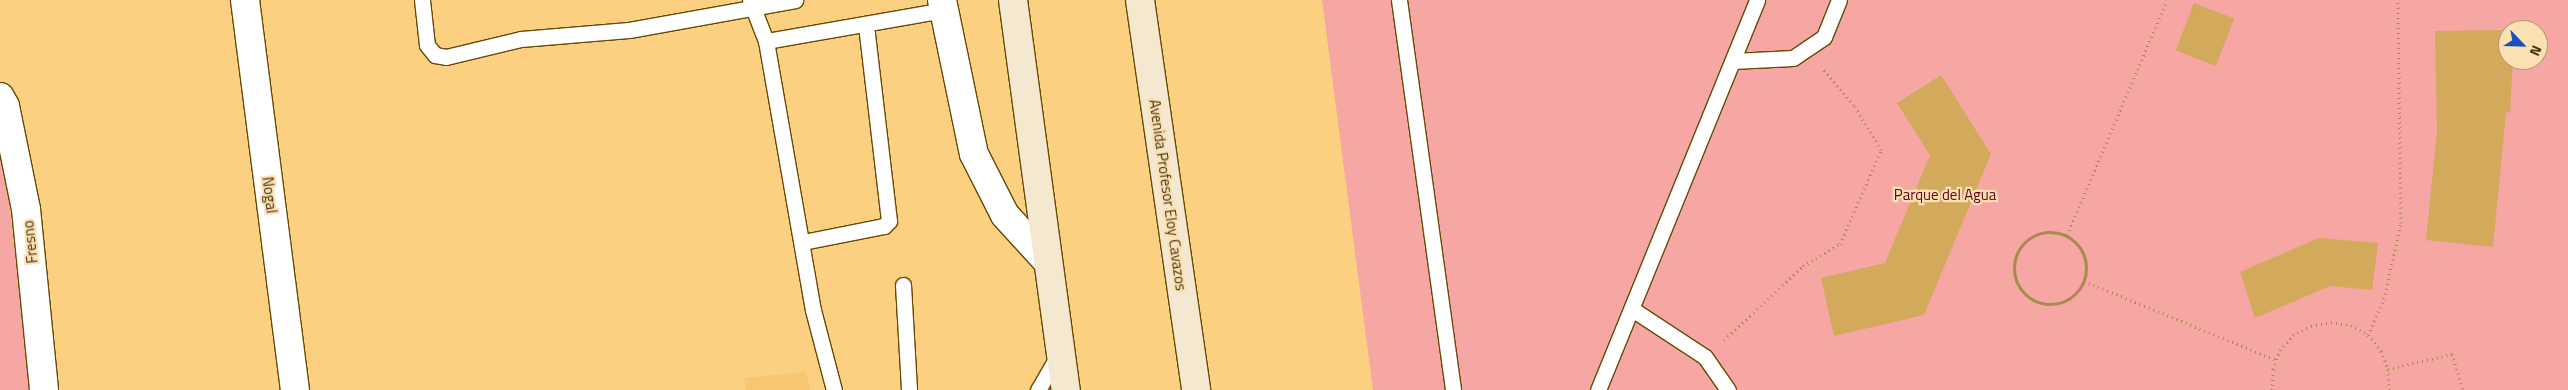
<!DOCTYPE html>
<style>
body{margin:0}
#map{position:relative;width:2568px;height:390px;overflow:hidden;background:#fbd081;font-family:"Titillium Web",sans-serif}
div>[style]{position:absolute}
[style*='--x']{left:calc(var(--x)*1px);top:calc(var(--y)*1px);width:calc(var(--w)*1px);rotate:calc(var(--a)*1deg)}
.built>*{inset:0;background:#f6c770}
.green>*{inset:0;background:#f6a6a3}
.building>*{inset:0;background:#d3a95b;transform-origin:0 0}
.path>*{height:3px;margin-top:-1.5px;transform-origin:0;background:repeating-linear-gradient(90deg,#a98a50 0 1px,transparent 0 5px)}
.path>.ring{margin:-1.5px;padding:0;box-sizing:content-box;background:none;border:3px solid #a98a50;border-radius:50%}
.roads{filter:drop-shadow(1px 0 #674903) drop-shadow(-1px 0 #674903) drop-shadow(0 1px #674903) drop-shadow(0 -1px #674903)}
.service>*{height:15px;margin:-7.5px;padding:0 7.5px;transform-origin:7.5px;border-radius:7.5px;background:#fff}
.minor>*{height:28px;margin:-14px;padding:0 14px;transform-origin:14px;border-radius:14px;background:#fff}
.tertiary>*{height:28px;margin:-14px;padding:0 14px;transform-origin:14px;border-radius:14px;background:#fff}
.secondary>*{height:28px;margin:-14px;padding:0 14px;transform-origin:14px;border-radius:14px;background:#f5e8d0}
span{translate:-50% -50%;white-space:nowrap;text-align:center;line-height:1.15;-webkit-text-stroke:4.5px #fae0b3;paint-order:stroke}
.street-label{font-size:15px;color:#453413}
.park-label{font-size:15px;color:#650313}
.north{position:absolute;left:2498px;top:20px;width:50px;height:50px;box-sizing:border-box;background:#fae0b3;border:1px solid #b29b73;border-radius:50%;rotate:114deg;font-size:14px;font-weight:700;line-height:20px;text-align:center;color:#453413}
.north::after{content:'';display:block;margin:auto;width:18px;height:22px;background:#1550bb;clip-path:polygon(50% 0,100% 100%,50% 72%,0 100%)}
</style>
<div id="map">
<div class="built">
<div style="clip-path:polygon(806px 372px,810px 390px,746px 390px,744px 378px)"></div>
</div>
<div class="green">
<div style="clip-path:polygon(evenodd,1322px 0,2568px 0,2568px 390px,1373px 390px,1322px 0,2508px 30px,2538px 30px,2538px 60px,2508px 60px,2508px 30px)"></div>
<div style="clip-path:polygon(0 155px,8px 192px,31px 390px,0 390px)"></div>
</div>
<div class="building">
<div style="left:2194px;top:3px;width:43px;height:51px;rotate:21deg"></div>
<div style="clip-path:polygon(2508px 30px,2508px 60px,2513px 60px,2510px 113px,2506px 112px,2493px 247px,2426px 240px,2437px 132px,2435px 31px)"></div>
<div style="clip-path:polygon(1941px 75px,1991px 154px,1924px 315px,1834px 336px,1821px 278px,1885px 263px,1930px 155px,1897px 103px)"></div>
<div style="clip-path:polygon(2319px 238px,2378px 243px,2372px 290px,2330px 286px,2255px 318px,2240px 272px)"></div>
</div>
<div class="path">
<div class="ring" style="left:2014px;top:232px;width:69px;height:69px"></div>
<div style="--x:2067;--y:235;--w:255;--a:-66.9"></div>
<div style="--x:2084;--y:281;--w:209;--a:22.3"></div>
<div style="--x:2368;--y:335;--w:39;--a:-66"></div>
<div style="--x:2384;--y:299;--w:78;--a:-77.4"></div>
<div style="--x:2401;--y:223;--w:223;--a:-90.8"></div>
<div style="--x:1724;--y:340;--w:108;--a:-43.1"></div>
<div style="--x:1803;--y:266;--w:43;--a:-30.7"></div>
<div style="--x:1840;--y:244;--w:103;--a:-66.4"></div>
<div style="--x:1881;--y:150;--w:52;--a:-121"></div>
<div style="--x:1854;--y:105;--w:48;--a:-130.7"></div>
<div style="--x:2388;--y:369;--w:66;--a:-13.2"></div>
<div style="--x:2452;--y:354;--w:38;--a:73"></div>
<div style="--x:2272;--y:390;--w:21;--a:-87"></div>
<div style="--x:2273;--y:369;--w:20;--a:-70"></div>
<div style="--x:2280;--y:350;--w:20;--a:-49"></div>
<div style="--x:2293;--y:335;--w:20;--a:-27"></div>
<div style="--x:2311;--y:326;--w:20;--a:-11"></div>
<div style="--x:2331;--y:322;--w:20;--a:9"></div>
<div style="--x:2351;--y:325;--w:20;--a:30"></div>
<div style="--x:2368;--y:335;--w:21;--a:51"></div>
<div style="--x:2381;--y:351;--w:19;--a:69"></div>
<div style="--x:2388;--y:369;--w:21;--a:87"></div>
</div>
<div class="roads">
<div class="service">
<div style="--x:422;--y:0;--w:45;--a:83.7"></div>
<div style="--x:427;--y:45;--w:13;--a:51"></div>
<div style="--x:435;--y:55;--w:11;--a:10"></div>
<div style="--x:446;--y:57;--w:77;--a:-13.5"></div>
<div style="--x:521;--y:39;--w:108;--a:-4.8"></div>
<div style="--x:629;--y:30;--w:169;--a:-10.2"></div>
<div style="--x:750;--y:0;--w:44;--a:68.7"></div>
<div style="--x:766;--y:41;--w:273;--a:80.1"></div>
<div style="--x:813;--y:310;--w:83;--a:75.3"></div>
<div style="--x:1399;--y:0;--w:394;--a:82.1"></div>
<div style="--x:766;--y:41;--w:181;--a:-9.9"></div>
<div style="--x:1733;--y:61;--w:60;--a:-2.9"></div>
<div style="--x:1793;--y:58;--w:37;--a:-34"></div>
<div style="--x:1824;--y:37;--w:40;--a:-68"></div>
<div style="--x:803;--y:242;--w:83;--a:-11.2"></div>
<div style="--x:884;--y:226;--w:7;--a:-45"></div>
<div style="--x:889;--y:221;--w:197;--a:-96.7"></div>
<div style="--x:903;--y:285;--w:105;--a:86.7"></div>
<div style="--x:1632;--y:309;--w:87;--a:33.3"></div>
<div style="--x:1705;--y:357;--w:40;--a:55.1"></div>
<div style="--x:1038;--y:390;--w:44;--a:-59.9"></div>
<div style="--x:1598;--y:390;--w:421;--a:-67.8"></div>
</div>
<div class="minor">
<div style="--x:245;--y:0;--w:393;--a:82.7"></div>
<div style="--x:0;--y:97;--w:10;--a:61"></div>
<div style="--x:5;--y:106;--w:105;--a:78.5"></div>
<div style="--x:26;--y:209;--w:182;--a:84.3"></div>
</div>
<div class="tertiary">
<div style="--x:942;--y:0;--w:157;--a:78.3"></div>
<div style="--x:974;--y:154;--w:68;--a:63.1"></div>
<div style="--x:1005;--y:215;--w:62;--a:47.6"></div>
</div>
<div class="secondary">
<div style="--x:1013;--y:0;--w:394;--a:82.3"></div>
<div style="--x:1140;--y:0;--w:394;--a:81.8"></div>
</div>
</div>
<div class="street-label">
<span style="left:270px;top:195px;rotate:83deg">Nogal</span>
<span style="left:1168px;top:195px;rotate:82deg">Avenida Profesor Eloy Cavazos</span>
<span style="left:30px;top:242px;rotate:-96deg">Fresno</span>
</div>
<div class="park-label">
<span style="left:1945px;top:195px">Parque del Agua</span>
</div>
<div class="north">N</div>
</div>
